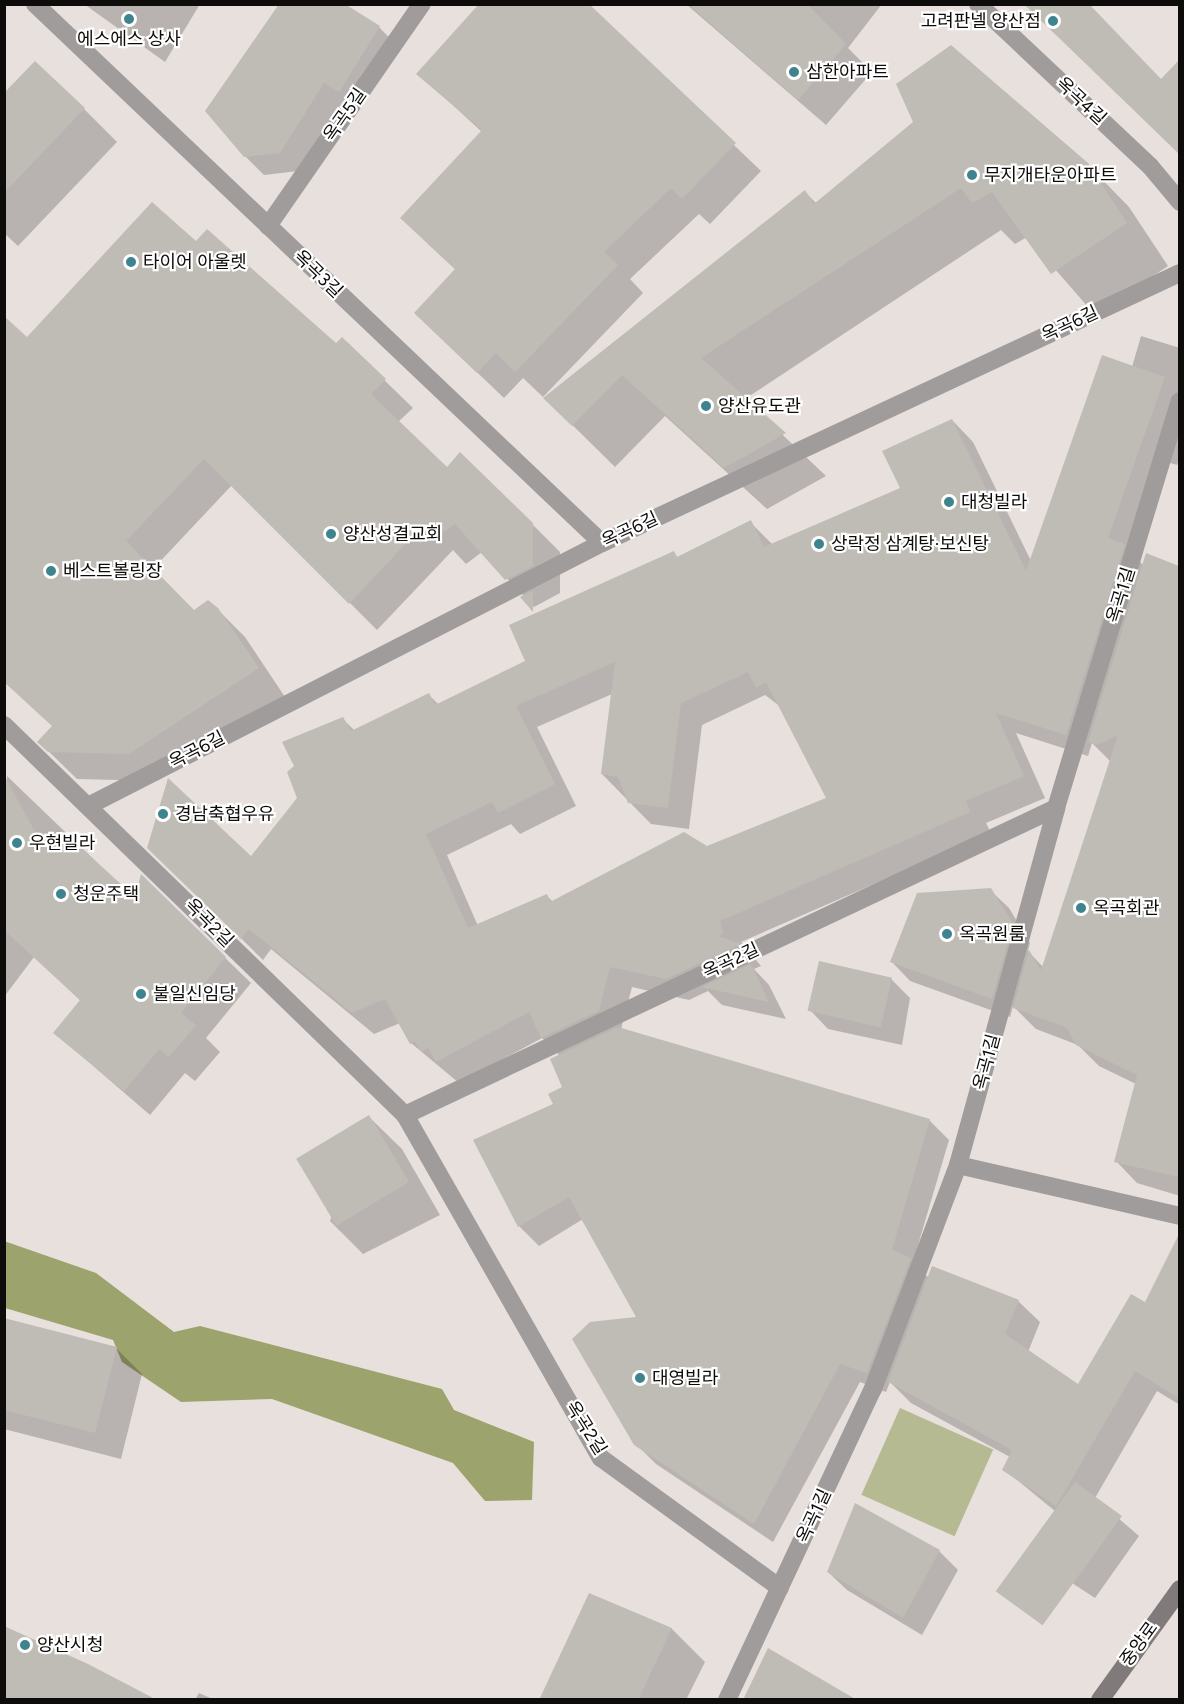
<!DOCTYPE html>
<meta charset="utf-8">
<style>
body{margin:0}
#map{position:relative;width:1184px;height:1704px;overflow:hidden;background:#e7e0dc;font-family:Figtree,"Noto Sans KR",sans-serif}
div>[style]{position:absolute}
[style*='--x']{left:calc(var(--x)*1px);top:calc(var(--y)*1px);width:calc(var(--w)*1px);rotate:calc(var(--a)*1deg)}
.green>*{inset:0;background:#b5ba92;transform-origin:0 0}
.forest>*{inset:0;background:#9da36d}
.shadow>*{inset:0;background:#0003}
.building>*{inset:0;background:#bfbcb5;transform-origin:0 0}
.minor>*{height:18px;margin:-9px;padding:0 9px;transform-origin:9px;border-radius:9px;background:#a09c9c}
.secondary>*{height:18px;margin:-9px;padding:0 9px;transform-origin:9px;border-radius:9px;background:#807a7a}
.dots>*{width:16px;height:16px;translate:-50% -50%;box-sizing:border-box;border:3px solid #fff;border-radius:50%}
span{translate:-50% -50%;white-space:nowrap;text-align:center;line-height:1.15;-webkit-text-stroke:4.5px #fff;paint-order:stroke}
.poi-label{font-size:18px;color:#0e0c0a}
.right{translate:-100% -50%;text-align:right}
.left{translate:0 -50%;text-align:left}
.street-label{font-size:18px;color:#0e0c0a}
.frame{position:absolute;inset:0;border:6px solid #0e0c0a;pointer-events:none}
</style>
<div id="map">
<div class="green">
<div style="left:900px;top:1408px;width:102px;height:95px;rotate:24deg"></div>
</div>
<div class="forest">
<div style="clip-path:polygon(4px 1241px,96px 1273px,174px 1332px,200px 1326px,442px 1389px,454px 1410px,534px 1442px,532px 1500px,485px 1501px,453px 1463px,272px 1399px,181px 1402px,122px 1362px,113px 1340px,5px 1308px)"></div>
</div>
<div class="shadow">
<div style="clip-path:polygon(84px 4px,200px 4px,165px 62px)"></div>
<div style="clip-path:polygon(587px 4px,761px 171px,710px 224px,699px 214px,630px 279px,643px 293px,543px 397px,523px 378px,504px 398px,442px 339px,456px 270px,428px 244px,482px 132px,419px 74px)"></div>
<div style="clip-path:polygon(686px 4px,882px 4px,848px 48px,872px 72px,826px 125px)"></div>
<div style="clip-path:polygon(1024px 4px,1093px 4px,1090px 8px,1161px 81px,1180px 62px,1180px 153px)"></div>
<div style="clip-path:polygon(379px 27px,397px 46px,358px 110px,343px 101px,298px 171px,264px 175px,245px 156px)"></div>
<div style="clip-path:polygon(4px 96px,84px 109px,117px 142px,18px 246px,4px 233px)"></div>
<div style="clip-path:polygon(1087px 164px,1129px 207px,1168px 266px,1095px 315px,1027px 237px,1015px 244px,1001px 230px,745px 399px,826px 476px,767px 509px,665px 416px,615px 467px,545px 398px,805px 192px,817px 204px)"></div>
<div style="clip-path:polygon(196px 243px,336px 345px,342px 339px,413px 408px,398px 422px,448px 469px,532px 524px,560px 552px,560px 593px,534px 607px,482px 552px,466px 564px,453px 550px,377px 630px,232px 485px,153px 569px,194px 611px,217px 609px,245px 637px,285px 697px,157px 781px,77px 779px,39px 742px,53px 727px,28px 339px)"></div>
<div style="clip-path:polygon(evenodd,1141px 336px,1180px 348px,1180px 456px,1177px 465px,1164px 461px,1132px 553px,1143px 565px,1146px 555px,1180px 568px,1180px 1196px,1137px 1183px,1116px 1161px,1136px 1084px,1099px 1066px,1078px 1045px,1036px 1029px,1013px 1006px,1010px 1017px,910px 981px,892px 962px,990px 890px,1009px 908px,1030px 943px,1028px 951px,1043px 967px,1111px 762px,1092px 743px,1088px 756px,1016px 733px,1045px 798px,986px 823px,991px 833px,741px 942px,761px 966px,754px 969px,769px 985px,786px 1019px,722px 1005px,708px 991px,689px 1000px,632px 987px,621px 1029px,929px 1120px,949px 1140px,913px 1262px,929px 1278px,1018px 1301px,1040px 1322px,1028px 1352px,1079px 1386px,1146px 1304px,1180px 1238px,1180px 1405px,1157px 1391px,1095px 1498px,1139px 1536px,1095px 1598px,1049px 1568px,1056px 1512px,1004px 1469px,1010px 1457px,911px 1403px,890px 1382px,886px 1392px,860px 1382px,773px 1542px,656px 1464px,636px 1444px,638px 1318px,583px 1219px,539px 1246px,519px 1226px,475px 1140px,555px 1104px,564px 1088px,560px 1056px,542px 1038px,459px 1083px,411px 1043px,400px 1023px,374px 1034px,271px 949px,263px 960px,149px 848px,168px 780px,251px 858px,298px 798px,343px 719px,355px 731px,429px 695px,439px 705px,527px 661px,673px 553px,679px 558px,750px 522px,772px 544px,902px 489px,952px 420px,973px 442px,1031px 561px,1132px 367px,1141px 336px,612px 694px,602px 774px,651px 824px,689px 829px,702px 725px,765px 695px,781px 707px,828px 799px,707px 848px,553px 902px,547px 896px,478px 926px,447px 855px,511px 824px,520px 834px,576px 806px,537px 727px,612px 694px)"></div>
<div style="clip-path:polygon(7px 776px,136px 900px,142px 877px,251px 983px,206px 1038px,220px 1052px,195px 1081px,185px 1073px,150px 1115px,55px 1033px,81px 1001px,34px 957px,4px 997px)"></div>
<div style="clip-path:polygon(891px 979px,910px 998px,902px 1045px,828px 1029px,810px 1010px)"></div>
<div style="clip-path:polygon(369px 1117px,402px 1149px,440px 1215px,363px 1254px,330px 1221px)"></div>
<div style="clip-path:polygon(4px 1320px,116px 1348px,142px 1374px,121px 1459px,4px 1429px)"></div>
<div style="clip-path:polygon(856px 1505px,939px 1551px,958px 1570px,922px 1635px,847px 1590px,828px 1572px)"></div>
<div style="clip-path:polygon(590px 1595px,672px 1629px,705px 1662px,686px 1700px,541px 1700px)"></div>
<div style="clip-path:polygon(199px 1693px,215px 1700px,195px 1700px)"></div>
</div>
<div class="building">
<div style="clip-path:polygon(279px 4px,345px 4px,380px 26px,339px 92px,324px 83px,280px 153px,244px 157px,205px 111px)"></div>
<div style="clip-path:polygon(479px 4px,589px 4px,736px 143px,682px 199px,671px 188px,604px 252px,618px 265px,515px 372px,496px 353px,477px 373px,414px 313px,455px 269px,400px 218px,482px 130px,416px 74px)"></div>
<div style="clip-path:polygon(688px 4px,807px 4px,846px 44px,798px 100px)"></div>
<div style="clip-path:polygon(1024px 4px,1089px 4px,1161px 79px,1179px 60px,1179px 154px)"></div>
<div style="clip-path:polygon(951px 45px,1088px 163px,1127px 223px,1051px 274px,992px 192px,972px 203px,961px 188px,701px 358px,786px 433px,724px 468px,622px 375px,572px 426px,543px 398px,805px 190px,814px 204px,913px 122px,896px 84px)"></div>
<div style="clip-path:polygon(35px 61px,85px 108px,4px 193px,4px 93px)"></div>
<div style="clip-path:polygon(152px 202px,196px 241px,207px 229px,336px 343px,342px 337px,386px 379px,371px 394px,447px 467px,460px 452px,533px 523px,533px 566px,505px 580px,455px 524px,437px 537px,425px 523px,349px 604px,204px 459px,126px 541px,194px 610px,208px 600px,218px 608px,259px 668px,129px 754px,48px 752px,37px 742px,52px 726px,4px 682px,4px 316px,27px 337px)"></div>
<div style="clip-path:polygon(evenodd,1102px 355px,1165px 377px,1108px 538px,1125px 544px,1066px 735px,996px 713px,1024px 776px,966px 801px,970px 812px,720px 921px,723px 934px,718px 936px,741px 944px,666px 979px,610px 967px,599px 1011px,541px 1038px,529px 1012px,436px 1062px,428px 1048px,421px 1052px,415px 1041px,410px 1044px,385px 999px,352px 1013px,249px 929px,241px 939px,147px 848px,168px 778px,251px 856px,297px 798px,287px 772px,294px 766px,282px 742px,343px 717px,351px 731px,429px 693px,435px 705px,525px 661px,509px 625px,674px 551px,677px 557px,751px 520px,764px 547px,900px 488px,882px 451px,952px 419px,1026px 571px,1102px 355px,615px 662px,601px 774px,618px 777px,628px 803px,668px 808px,681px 703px,748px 672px,756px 688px,766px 682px,826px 798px,707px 846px,684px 832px,550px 902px,547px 894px,468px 928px,426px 834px,492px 802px,498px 813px,555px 784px,516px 706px,615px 662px)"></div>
<div style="clip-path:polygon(1146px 553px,1179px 566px,1179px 1177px,1114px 1162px,1137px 1075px,1076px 1045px,1067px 1028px,1013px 1008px,1029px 950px,1041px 970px,1118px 735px,1097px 745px,1088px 742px)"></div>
<div style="clip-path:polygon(533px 591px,533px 612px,520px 597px)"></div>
<div style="clip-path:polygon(4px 775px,40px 841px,63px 831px,135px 897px,141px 874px,226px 957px,181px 1013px,196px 1025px,169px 1057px,159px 1049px,124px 1091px,53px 1033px,80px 1000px,4px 930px)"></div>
<div style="clip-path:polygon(991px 888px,1013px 924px,992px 999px,890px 962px,917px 893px)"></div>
<div style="left:819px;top:961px;width:75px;height:51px;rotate:13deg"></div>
<div style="clip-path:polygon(751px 964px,769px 1002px,702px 987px)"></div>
<div style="clip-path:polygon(618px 1027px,930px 1119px,892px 1250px,911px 1258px,867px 1373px,840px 1364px,754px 1524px,634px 1445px,572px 1339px,590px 1322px,636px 1317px,569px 1197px,518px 1227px,473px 1140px,553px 1104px,548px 1094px,562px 1087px,550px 1059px)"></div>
<div style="left:369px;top:1115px;width:78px;height:85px;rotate:59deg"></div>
<div style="clip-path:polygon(1179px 1234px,1179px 1398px,1135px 1371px,1056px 1506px,1002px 1470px,1012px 1450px,888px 1382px,932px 1266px,1019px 1300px,1005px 1334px,1078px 1384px,1131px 1294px,1145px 1302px)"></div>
<div style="clip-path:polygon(4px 1318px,117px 1347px,95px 1433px,4px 1410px)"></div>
<div style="left:1075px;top:1482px;width:58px;height:135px;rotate:36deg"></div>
<div style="clip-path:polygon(855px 1503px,940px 1550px,903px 1618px,827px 1572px)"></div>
<div style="clip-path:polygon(589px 1593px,672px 1628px,638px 1700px,539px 1700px)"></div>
<div style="clip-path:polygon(4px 1626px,88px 1664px,157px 1700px,4px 1700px)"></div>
<div style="clip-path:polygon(768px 1648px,857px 1700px,743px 1700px)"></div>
</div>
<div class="minor">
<div style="--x:35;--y:4;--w:782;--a:43.55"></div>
<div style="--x:978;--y:4;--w:236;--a:43.3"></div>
<div style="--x:1150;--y:166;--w:47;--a:50.2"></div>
<div style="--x:268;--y:226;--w:270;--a:-55.3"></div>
<div style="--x:4;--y:725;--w:559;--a:44.2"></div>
<div style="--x:405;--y:1115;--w:395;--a:60.3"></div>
<div style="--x:601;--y:1458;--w:221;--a:36"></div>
<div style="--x:90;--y:805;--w:575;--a:-27.1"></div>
<div style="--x:602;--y:543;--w:638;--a:-25.04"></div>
<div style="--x:405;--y:1115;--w:720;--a:-25.25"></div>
<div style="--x:958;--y:1165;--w:228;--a:12.9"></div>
<div style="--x:727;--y:1700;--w:344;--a:-64.9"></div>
<div style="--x:873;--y:1389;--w:240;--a:-69.2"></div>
<div style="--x:958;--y:1165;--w:370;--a:-74.6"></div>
<div style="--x:1056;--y:808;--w:425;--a:-73.1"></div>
</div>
<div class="secondary">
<div style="--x:1100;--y:1700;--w:137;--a:-54.2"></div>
</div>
<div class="dots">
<div style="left:129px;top:19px;background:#3e848e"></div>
<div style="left:1053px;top:21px;background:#3e848e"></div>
<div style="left:794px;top:72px;background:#3e848e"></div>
<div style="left:972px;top:175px;background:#3e848e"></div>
<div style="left:131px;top:262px;background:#3e848e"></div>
<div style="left:706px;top:406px;background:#3e848e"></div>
<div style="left:949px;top:502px;background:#3e848e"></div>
<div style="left:331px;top:534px;background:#3e848e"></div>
<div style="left:819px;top:544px;background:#3e848e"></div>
<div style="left:51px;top:571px;background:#3e848e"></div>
<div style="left:163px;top:814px;background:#3e848e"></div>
<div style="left:17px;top:843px;background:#3e848e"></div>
<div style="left:61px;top:894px;background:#3e848e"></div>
<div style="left:1081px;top:908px;background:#3e848e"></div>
<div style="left:947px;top:934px;background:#3e848e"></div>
<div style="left:141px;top:994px;background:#3e848e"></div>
<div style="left:640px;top:1378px;background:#3e848e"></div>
<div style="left:25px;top:1645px;background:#3e848e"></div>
</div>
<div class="poi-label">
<span class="right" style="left:1041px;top:21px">고려판넬 양산점</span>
<span style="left:129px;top:39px">에스에스 상사</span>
<span class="left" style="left:806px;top:72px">삼한아파트</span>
<span class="left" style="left:984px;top:175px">무지개타운아파트</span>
<span class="left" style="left:143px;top:262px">타이어 아울렛</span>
<span class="left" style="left:718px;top:406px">양산유도관</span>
<span class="left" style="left:961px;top:502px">대청빌라</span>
<span class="left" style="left:343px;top:534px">양산성결교회</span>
<span class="left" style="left:831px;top:544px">상락정 삼계탕·보신탕</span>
<span class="left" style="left:63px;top:571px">베스트볼링장</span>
<span class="left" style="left:175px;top:814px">경남축협우유</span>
<span class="left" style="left:29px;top:843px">우현빌라</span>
<span class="left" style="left:73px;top:894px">청운주택</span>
<span class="left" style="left:1093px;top:908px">옥곡회관</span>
<span class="left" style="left:959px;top:934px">옥곡원룸</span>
<span class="left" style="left:153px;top:994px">불일신임당</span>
<span class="left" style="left:652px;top:1378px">대영빌라</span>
<span class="left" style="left:37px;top:1645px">양산시청</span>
</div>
<div class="street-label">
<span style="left:1081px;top:101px;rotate:43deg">옥곡4길</span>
<span style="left:345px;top:115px;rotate:-55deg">옥곡5길</span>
<span style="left:318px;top:274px;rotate:44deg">옥곡3길</span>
<span style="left:1070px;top:324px;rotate:-25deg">옥곡6길</span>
<span style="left:630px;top:530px;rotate:-25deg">옥곡6길</span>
<span style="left:1121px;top:595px;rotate:-73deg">옥곡1길</span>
<span style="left:197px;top:750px;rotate:-27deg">옥곡6길</span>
<span style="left:209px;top:923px;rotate:45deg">옥곡2길</span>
<span style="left:731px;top:961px;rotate:-25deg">옥곡2길</span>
<span style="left:987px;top:1062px;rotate:-75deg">옥곡1길</span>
<span style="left:586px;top:1428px;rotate:58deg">옥곡2길</span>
<span style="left:814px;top:1516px;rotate:-65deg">옥곡1길</span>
<span style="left:1139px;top:1644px;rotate:-54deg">중앙로</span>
</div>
<div class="frame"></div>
</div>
